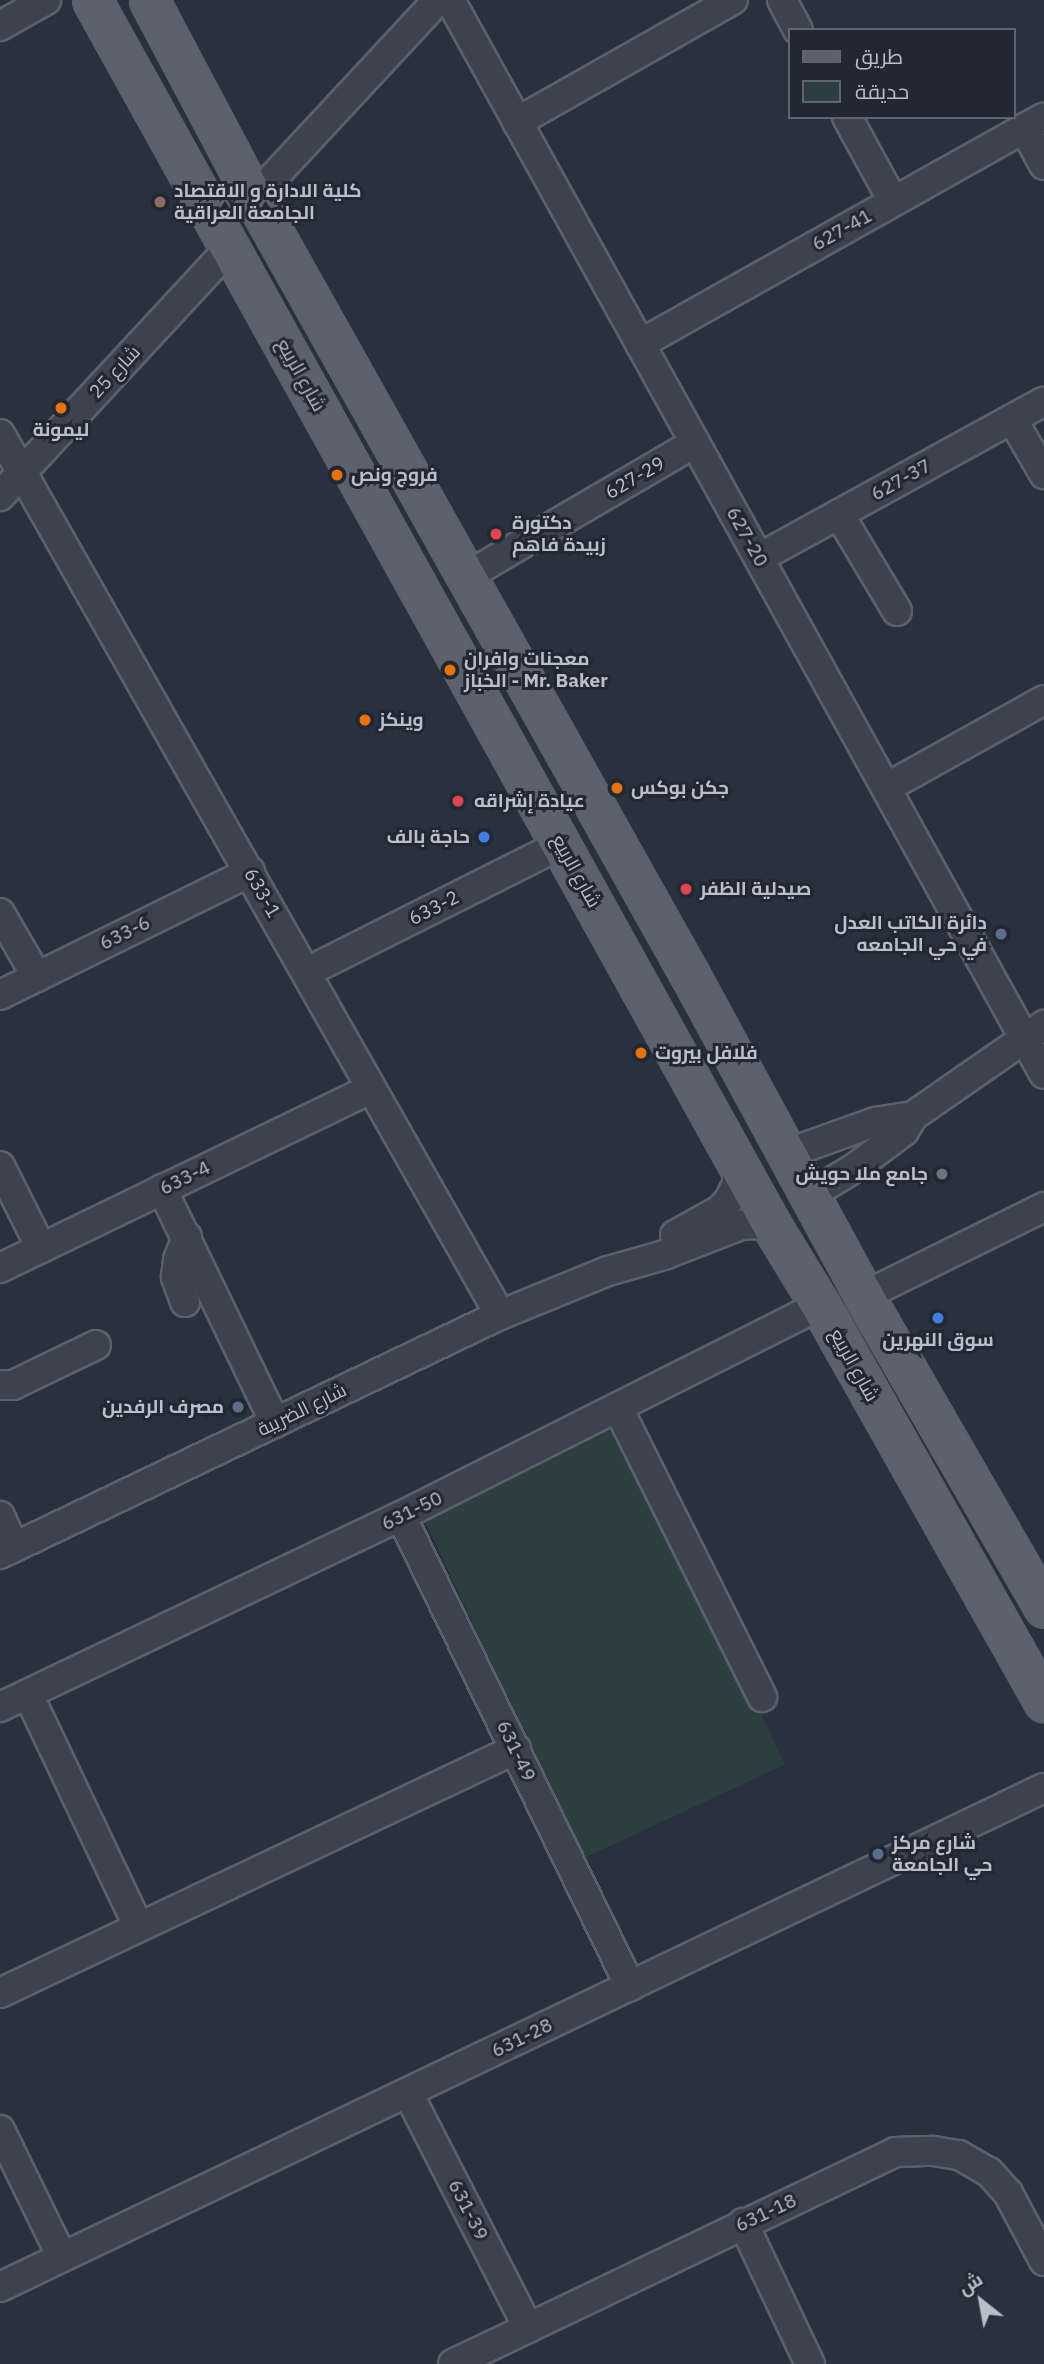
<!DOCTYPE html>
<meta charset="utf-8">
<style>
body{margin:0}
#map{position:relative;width:1044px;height:2364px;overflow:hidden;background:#29313e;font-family:"IBM Plex Sans",Cairo,sans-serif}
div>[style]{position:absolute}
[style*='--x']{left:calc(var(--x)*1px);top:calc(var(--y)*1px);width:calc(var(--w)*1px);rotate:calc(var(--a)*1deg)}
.green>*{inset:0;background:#2c3e40;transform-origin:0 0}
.roads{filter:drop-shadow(2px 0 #5b616c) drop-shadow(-2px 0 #5b616c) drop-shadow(0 2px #5b616c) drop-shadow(0 -2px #5b616c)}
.minor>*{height:28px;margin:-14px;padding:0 14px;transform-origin:14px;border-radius:14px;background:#3d434e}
.major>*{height:37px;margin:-18.5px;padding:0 18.5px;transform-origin:18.5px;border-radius:18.5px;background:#5b626e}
.dots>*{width:19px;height:19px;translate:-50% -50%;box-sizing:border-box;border:4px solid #212834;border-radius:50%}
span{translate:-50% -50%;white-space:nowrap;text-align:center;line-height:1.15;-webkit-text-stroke:6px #212834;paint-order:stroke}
.poi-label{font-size:19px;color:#b9bfc9;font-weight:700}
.left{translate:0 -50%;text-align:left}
.right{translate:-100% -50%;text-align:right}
.street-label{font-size:19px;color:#b9bfc9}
.legend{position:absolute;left:788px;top:28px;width:228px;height:91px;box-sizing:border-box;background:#212834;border:2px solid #5e6470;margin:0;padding:9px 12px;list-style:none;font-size:21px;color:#b9bfc9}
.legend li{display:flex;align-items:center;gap:14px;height:35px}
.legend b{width:35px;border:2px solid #5e6470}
.north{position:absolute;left:946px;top:2266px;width:70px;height:70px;-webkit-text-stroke:5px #212834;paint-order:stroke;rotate:329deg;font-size:19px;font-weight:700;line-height:28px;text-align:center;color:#b9bfc9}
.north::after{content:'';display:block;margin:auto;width:24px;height:32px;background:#b9bfc9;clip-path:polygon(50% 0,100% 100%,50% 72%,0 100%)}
</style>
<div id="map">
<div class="green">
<div style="left:625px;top:1422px;width:378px;height:223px;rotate:65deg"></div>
</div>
<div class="roads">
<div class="minor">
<div style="--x:450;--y:0;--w:1227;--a:61.05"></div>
<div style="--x:782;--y:0;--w:34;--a:62"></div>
<div style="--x:0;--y:26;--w:53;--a:-29.5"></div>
<div style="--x:847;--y:117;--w:96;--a:61.3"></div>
<div style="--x:517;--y:122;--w:248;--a:-29.5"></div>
<div style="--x:1024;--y:128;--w:42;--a:61.6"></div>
<div style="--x:254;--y:198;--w:270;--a:-47.1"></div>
<div style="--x:640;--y:344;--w:463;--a:-29.3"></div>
<div style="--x:1012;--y:419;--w:64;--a:59.8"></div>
<div style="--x:0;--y:434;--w:1013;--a:60.42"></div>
<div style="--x:0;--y:496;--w:338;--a:-47.2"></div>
<div style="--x:839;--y:514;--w:113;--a:59.1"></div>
<div style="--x:759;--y:558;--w:325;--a:-28.8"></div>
<div style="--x:467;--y:576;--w:264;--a:-30.3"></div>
<div style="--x:886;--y:788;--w:181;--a:-29.1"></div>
<div style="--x:0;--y:913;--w:74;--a:60"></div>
<div style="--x:307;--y:972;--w:284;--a:-26.7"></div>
<div style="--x:0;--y:995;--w:279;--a:-26.2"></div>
<div style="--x:786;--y:1154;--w:95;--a:-19.8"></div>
<div style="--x:875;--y:1122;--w:38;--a:-9"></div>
<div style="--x:0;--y:1166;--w:92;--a:63.4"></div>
<div style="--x:162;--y:1189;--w:260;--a:64.2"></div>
<div style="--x:810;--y:1195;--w:54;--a:-31.3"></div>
<div style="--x:856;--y:1167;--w:60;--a:-36.9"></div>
<div style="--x:904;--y:1131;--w:17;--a:-59"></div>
<div style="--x:913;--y:1116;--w:160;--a:-34.8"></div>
<div style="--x:675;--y:1235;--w:51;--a:-29.1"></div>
<div style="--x:720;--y:1210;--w:13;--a:-48"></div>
<div style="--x:729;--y:1200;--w:18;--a:-63"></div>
<div style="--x:737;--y:1184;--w:22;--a:-90"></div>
<div style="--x:0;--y:1268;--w:411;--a:-25.8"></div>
<div style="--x:864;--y:1296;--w:201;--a:-26.3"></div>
<div style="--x:185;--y:1302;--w:27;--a:-110"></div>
<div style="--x:176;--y:1277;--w:17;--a:-83"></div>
<div style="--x:178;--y:1260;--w:25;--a:-69"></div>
<div style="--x:0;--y:1385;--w:13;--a:0"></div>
<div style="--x:13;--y:1385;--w:92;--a:-25.7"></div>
<div style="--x:618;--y:1408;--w:323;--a:63.5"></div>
<div style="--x:0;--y:1516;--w:34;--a:66"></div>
<div style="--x:401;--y:1516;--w:523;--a:64.02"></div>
<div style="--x:0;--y:1554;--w:554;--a:-25.55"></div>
<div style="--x:500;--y:1315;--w:117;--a:-22.2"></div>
<div style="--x:608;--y:1271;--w:58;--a:-15.9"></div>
<div style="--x:664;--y:1255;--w:83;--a:-21.3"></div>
<div style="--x:741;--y:1225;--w:15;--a:-4"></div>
<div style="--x:756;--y:1224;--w:17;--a:13"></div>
<div style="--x:28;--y:1694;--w:257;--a:64.6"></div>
<div style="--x:0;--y:1707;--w:444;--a:-25.5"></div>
<div style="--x:401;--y:1516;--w:469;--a:-26.7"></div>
<div style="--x:0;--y:1993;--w:571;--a:-25.31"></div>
<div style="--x:408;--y:2093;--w:264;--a:62.9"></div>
<div style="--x:0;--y:2130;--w:141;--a:64"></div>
<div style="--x:743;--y:2223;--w:156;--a:64.6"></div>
<div style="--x:0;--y:2287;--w:1157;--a:-25.55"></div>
<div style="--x:453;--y:2364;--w:490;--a:-25.6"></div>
<div style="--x:895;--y:2152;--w:38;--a:-2"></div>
<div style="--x:933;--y:2151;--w:26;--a:9"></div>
<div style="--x:959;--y:2155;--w:34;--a:30"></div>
<div style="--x:989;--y:2172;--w:28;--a:48"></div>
<div style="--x:1008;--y:2193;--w:77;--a:62.1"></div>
</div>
<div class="major">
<div style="--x:92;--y:0;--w:1404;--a:60.99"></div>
<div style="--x:773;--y:1228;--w:90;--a:58.6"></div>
<div style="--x:820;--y:1305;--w:456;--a:60.6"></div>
<div style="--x:149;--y:0;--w:224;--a:62.1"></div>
<div style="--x:254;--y:198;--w:893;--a:60.71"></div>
<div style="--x:691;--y:977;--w:363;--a:61.5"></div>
<div style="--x:864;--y:1296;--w:360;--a:60"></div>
</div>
</div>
<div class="dots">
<div style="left:160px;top:202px;background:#8d6e63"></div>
<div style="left:61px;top:408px;background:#e8710a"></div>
<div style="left:337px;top:475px;background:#e8710a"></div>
<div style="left:496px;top:534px;background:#e0444e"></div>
<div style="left:450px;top:670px;background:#e8710a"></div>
<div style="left:365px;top:720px;background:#e8710a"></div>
<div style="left:617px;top:788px;background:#e8710a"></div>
<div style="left:458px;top:801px;background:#e0444e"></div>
<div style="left:484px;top:837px;background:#3f7fe0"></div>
<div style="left:686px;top:889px;background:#e0444e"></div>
<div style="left:1001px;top:934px;background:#5c6f8a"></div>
<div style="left:641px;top:1053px;background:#e8710a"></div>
<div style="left:942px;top:1174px;background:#6b7280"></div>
<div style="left:938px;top:1318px;background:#3f7fe0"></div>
<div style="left:238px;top:1407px;background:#5c6f8a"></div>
<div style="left:878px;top:1854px;background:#5c6f8a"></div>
</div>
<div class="poi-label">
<span class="left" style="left:174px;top:202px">كلية الادارة و الاقتصاد<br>الجامعة العراقية</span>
<span style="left:61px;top:430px">ليمونة</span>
<span class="left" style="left:351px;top:475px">فروج ونص</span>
<span class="left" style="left:512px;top:534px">دكتورة<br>زبيدة فاهم</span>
<span class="left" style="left:464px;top:670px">معجنات وافران<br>الخباز - Mr. Baker</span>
<span class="left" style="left:379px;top:720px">وينكز</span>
<span class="left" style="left:631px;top:788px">جكن بوكس</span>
<span class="left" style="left:474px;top:801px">عيادة إشراقه</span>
<span class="right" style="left:470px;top:837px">حاجة بالف</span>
<span class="left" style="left:700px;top:889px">صيدلية الظفر</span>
<span class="right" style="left:987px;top:934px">دائرة الكاتب العدل<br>في حي الجامعه</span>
<span class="left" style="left:655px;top:1053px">فلافل بيروت</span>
<span class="right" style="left:928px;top:1174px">جامع ملا حويش</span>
<span style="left:938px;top:1340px">سوق النهرين</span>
<span class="right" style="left:224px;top:1407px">مصرف الرفدين</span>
<span class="left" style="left:892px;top:1854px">شارع مركز<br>حي الجامعة</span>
</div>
<div class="street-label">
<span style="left:842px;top:230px;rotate:-29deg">627-41</span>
<span style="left:115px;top:372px;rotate:-47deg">شارع 25</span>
<span style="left:301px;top:375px;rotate:61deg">شارع الربيع</span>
<span style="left:635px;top:478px;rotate:-30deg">627-29</span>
<span style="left:901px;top:480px;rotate:-29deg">627-37</span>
<span style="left:747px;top:537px;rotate:61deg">627-20</span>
<span style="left:576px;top:871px;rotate:61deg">شارع الربيع</span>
<span style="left:262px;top:893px;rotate:60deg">633-1</span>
<span style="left:434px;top:908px;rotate:-27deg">633-2</span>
<span style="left:125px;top:933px;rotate:-26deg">633-6</span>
<span style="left:185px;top:1178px;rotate:-26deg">633-4</span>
<span style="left:854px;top:1365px;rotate:61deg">شارع الربيع</span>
<span style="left:302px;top:1410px;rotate:-26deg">شارع الضريبة</span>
<span style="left:412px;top:1511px;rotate:-26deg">631-50</span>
<span style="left:516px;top:1751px;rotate:64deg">631-49</span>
<span style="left:522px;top:2038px;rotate:-26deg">631-28</span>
<span style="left:468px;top:2210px;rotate:63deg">631-39</span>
<span style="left:766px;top:2213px;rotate:-25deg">631-18</span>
</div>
<ul class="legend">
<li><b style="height:9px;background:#5b626e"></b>طريق</li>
<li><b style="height:19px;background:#2c3e40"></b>حديقة</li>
</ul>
<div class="north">ش</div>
</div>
